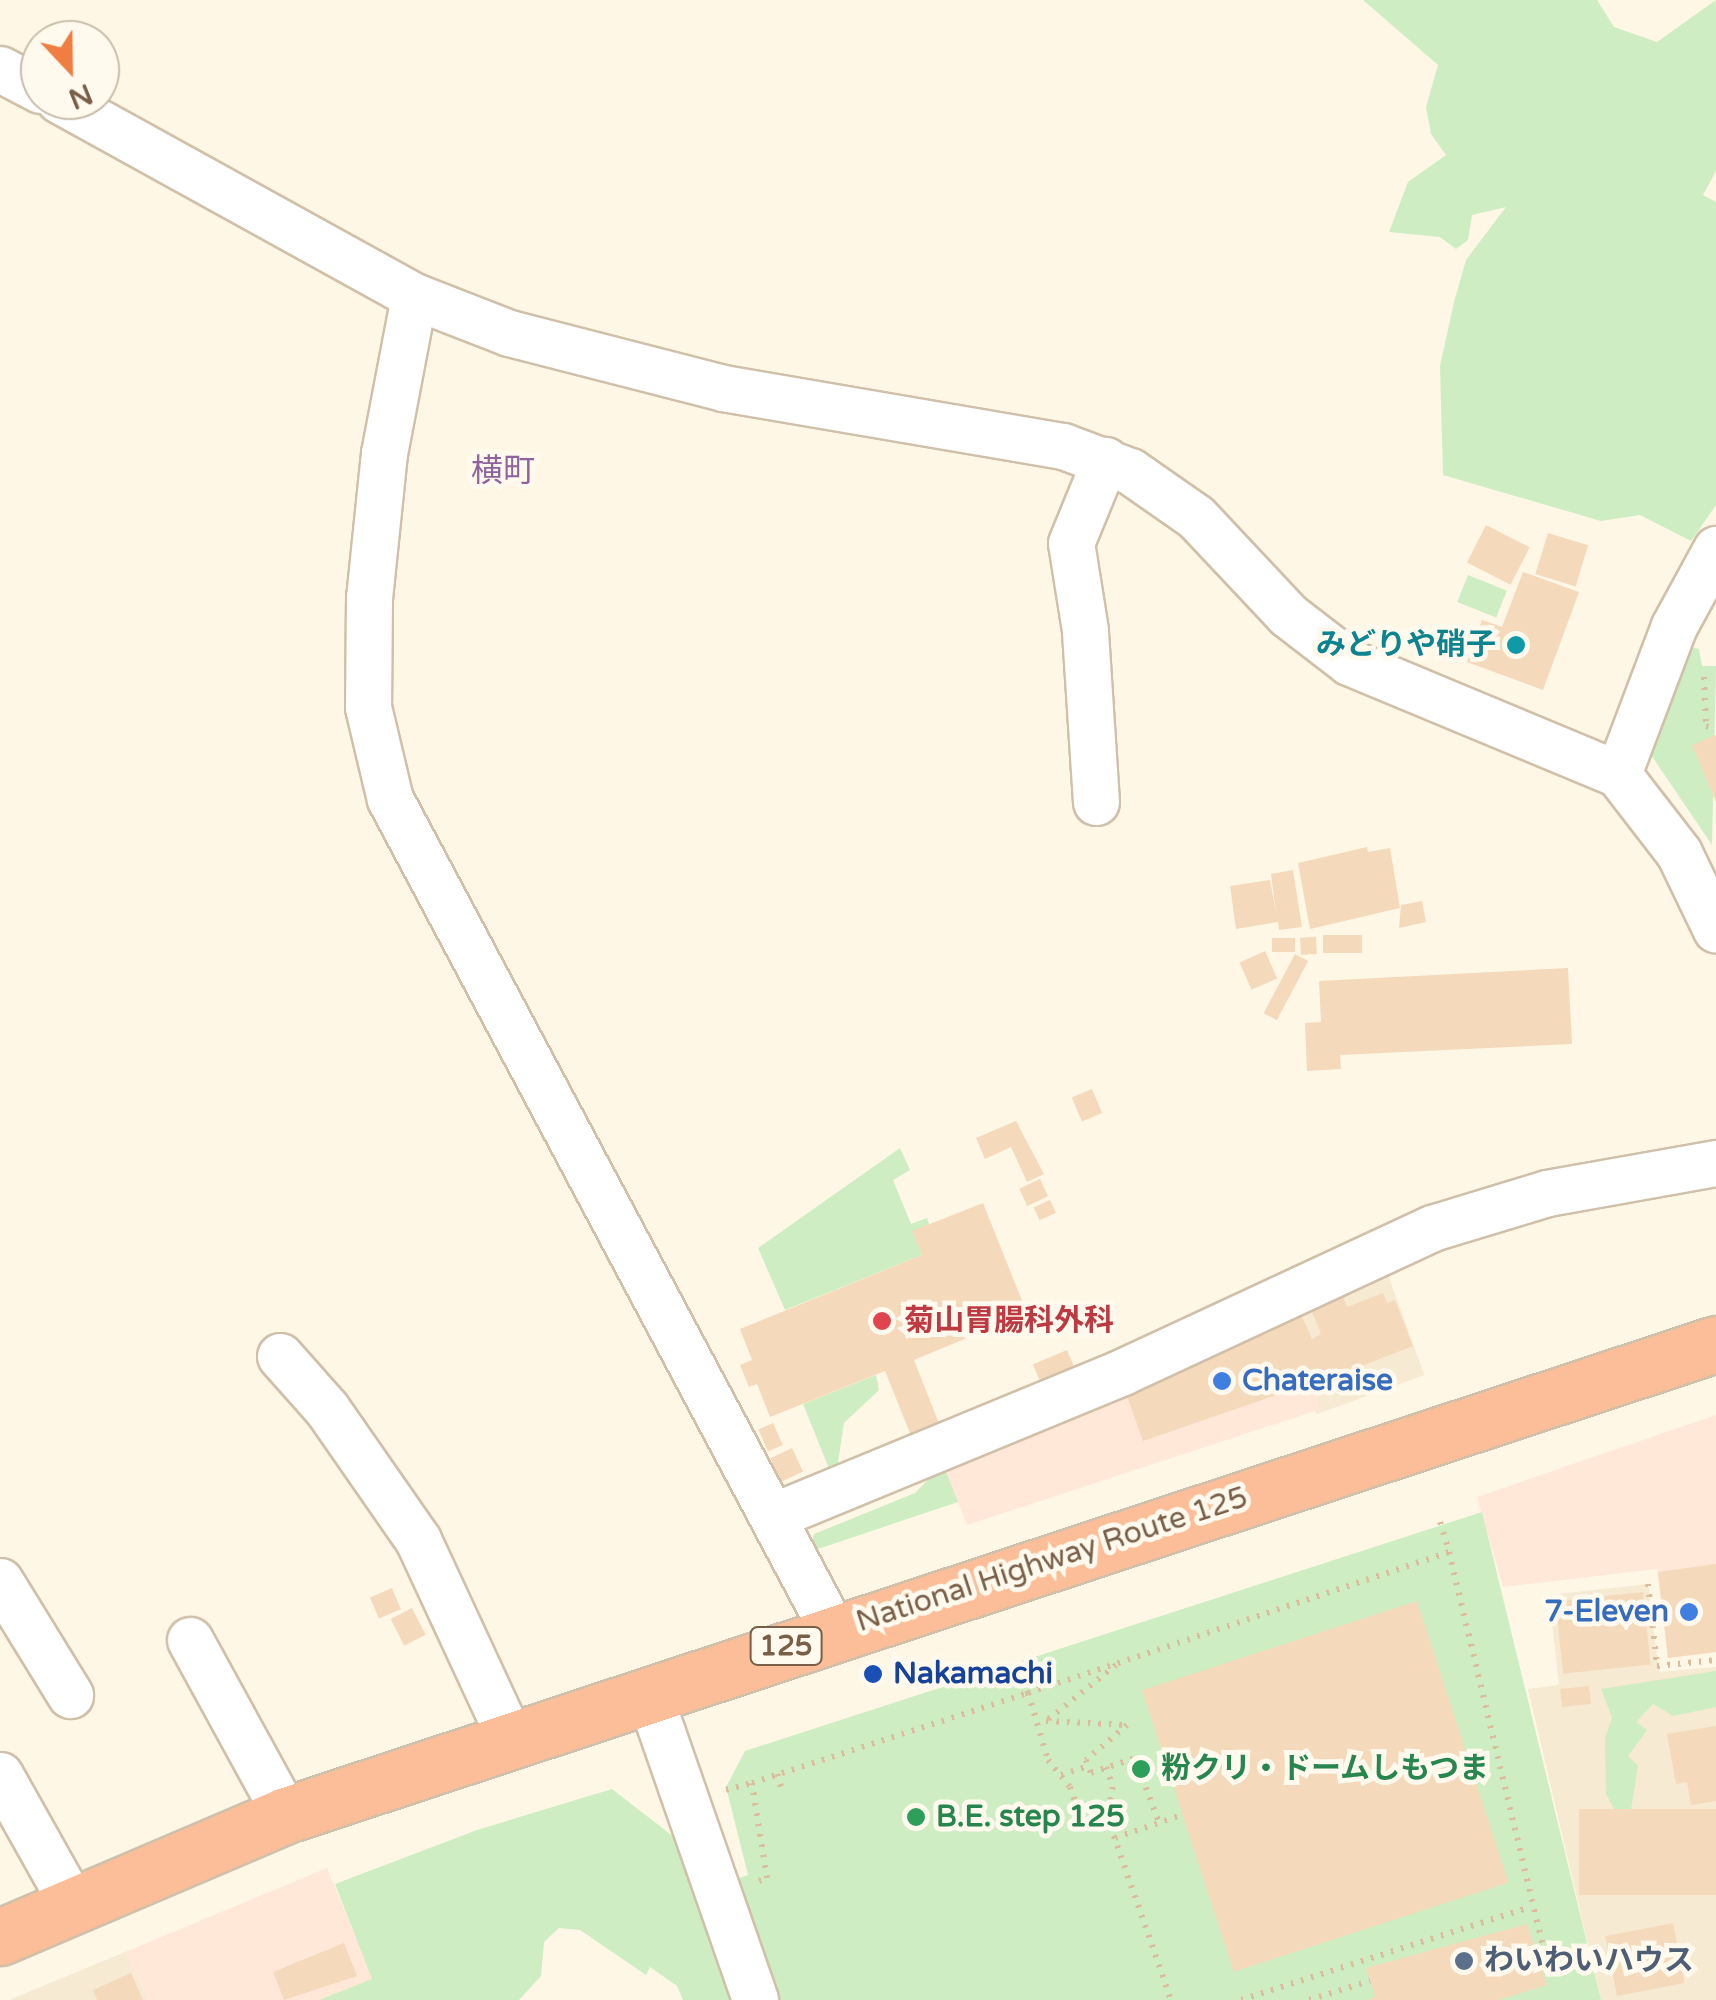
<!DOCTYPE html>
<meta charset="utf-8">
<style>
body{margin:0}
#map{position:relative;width:1716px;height:2000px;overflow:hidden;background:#fef7e5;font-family:"Varela Round","Noto Sans JP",sans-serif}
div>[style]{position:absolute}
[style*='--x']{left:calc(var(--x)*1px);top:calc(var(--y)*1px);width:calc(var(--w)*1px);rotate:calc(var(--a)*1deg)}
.residential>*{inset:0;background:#f6ead3;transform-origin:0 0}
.commercial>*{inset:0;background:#ffe8d8}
.green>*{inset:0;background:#ceedc2;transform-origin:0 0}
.building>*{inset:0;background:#f5d9bb;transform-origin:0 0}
.path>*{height:6px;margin-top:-3px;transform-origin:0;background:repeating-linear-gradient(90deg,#dbbd9d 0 2.5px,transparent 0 10.5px)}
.roads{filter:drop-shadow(2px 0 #d0c0aa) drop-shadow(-2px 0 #d0c0aa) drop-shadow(0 2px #d0c0aa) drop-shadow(0 -2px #d0c0aa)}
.minor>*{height:45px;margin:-22.5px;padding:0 22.5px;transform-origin:22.5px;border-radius:22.5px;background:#fff}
.highway>*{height:55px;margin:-27.5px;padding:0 27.5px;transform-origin:27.5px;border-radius:27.5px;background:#fcbe98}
.dots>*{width:28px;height:28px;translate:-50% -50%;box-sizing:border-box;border:5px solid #fffaed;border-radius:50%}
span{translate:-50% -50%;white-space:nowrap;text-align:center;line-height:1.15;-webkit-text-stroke:10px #fffaed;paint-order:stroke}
.shield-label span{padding:2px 8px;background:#fffaed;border:2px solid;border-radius:8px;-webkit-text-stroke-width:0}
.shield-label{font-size:28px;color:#795f48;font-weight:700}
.culture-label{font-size:30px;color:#0d838f;font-weight:700}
.right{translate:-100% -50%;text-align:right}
.health-label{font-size:30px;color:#be3a42;font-weight:700}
.left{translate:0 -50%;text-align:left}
.shop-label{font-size:30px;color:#366cbe;font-weight:700}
.street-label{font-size:30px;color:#795f48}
.transit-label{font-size:30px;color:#164399;font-weight:700}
.leisure-label{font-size:30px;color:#27864d;font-weight:700}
.service-label{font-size:30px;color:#4e5e75;font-weight:700}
.neighbourhood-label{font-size:32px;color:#90639d}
.north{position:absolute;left:20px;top:20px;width:100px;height:100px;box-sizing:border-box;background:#fffaed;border:2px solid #c9bcab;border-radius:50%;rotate:158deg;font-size:28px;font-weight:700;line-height:40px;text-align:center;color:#795f48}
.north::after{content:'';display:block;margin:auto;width:35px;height:45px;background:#f07e42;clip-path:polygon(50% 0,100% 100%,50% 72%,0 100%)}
</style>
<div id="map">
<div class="residential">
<div style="left:1384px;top:1264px;width:118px;height:115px;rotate:70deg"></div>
<div style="clip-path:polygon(1648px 1584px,1659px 1672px,1716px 1667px,1716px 2000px,1601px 2000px,1528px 1689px,1559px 1685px,1549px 1595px)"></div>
<div style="clip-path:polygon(125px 1952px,148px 2000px,9px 2000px)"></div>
</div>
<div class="commercial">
<div style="clip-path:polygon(1274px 1299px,1321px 1409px,967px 1525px,943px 1464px)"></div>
<div style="clip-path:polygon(1716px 1415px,1716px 1652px,1668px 1658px,1657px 1569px,1503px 1587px,1477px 1497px)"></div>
<div style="clip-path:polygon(327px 1868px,373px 1979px,319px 2000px,148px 2000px,125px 1952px)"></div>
</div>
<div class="green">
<div style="clip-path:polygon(1363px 0,1597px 0,1614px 27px,1657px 42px,1716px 0,1716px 171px,1703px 195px,1716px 202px,1716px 505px,1691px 541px,1640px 515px,1601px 521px,1443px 475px,1440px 366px,1454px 302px,1466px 260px,1506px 207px,1472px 215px,1468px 240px,1456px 249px,1440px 237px,1389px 232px,1408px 182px,1446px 155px,1431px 134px,1426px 107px,1438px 65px)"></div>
<div style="left:1468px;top:575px;width:42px;height:29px;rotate:22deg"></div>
<div style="clip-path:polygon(1691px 647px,1699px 649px,1702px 666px,1716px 666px,1712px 845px,1651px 755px,1674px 676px)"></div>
<div style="clip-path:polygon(900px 1148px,910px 1170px,893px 1180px,911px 1224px,927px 1218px,929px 1224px,913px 1232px,922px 1255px,785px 1310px,758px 1248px)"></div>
<div style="clip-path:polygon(876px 1375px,879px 1390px,844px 1423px,837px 1469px,830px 1471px,803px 1404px)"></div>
<div style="clip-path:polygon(943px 1464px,958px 1502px,809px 1552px,814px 1534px,915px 1493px)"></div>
<div style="clip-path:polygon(1482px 1512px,1601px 2000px,778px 2000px,736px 1879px,748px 1875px,726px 1787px,745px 1751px)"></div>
<div style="clip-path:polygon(1716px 1671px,1716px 1707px,1673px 1716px,1653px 1704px,1636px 1722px,1647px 1730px,1628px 1756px,1638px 1766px,1631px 1810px,1618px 1816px,1606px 1794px,1605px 1739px,1612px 1717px,1601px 1689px)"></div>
<div style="clip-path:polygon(612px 1789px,674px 1837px,734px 2000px,683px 2000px,677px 1986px,650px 1967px,646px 1975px,580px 1930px,559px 1928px,544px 1942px,541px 1976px,519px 2000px,319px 2000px,372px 1979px,335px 1884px,477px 1830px)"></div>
</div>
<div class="building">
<div style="left:1486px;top:525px;width:49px;height:42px;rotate:27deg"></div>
<div style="left:1548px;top:533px;width:42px;height:43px;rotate:17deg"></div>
<div style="clip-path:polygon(1523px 572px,1579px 592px,1543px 690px,1467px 662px,1482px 620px,1502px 627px)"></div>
<div style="clip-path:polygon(1716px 735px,1716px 802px,1692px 745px)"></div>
<div style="clip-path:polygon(1367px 847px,1368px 852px,1390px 848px,1400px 908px,1310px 929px,1298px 863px)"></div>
<div style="clip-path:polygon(1293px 870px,1302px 927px,1279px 930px,1278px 922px,1236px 929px,1230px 886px,1270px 880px,1276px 913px,1271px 874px)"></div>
<div style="clip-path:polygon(1422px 901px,1426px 922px,1399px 928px,1401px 905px)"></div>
<div style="left:1362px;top:935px;width:18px;height:39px;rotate:90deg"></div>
<div style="left:1316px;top:937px;width:17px;height:16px;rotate:87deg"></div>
<div style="left:1295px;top:938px;width:14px;height:23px;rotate:90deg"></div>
<div style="left:1265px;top:951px;width:30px;height:28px;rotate:66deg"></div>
<div style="left:1295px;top:954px;width:15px;height:67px;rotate:28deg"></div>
<div style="clip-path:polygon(1568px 968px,1572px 1044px,1340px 1055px,1341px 1069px,1307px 1071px,1305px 1023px,1321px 1022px,1319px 981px)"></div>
<div style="left:1092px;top:1089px;width:26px;height:22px;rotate:67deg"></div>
<div style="clip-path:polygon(1016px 1121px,1044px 1174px,1027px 1182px,1011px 1147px,985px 1159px,976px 1138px)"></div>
<div style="left:1040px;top:1179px;width:19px;height:23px;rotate:65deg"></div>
<div style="left:1050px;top:1200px;width:14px;height:18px;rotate:65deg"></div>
<div style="clip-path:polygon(983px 1203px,1027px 1313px,914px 1360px,940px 1426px,912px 1438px,885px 1371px,770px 1417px,757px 1384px,749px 1387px,740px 1365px,752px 1360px,740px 1329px,922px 1255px,912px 1231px)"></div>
<div style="clip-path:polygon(1341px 1291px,1347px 1307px,1383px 1293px,1387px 1303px,1395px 1300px,1413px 1346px,1310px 1386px,1303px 1370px,1292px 1375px,1297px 1388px,1143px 1441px,1125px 1391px,1298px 1307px,1312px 1339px,1321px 1334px,1309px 1304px)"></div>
<div style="left:1067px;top:1350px;width:21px;height:37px;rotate:67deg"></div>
<div style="left:773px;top:1423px;width:24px;height:16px;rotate:66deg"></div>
<div style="left:792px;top:1448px;width:26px;height:24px;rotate:65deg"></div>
<div style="clip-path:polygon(1716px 1564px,1716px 1652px,1668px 1658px,1658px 1572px)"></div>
<div style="left:392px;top:1588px;width:23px;height:24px;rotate:67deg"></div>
<div style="left:1643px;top:1592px;width:73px;height:88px;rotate:84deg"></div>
<div style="left:1417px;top:1601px;width:296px;height:289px;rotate:72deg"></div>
<div style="left:412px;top:1608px;width:30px;height:24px;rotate:63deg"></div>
<div style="left:1589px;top:1686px;width:18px;height:29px;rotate:84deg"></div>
<div style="clip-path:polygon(1716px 1726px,1716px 1801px,1691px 1805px,1687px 1782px,1676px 1784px,1667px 1734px)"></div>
<div style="left:1716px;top:1809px;width:86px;height:137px;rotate:90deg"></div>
<div style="left:1673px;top:1923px;width:61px;height:69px;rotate:79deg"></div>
<div style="clip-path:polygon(1527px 1924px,1547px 1985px,1498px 2000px,1368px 2000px,1375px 1997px,1366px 1968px)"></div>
<div style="clip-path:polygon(344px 1943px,357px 1976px,284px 2000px,273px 1972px)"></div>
<div style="clip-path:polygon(131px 1973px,143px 2000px,97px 2000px,93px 1990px)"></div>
</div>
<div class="path">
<div style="--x:1704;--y:677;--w:49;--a:87.7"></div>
<div style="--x:1706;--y:726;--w:10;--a:17"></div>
<div style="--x:1440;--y:1522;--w:31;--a:73"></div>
<div style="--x:1648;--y:1584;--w:82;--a:83.7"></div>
<div style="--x:1657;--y:1666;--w:59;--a:-5.8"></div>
<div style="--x:1116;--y:1665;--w:90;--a:141.3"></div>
<div style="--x:1046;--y:1721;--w:81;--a:2.8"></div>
<div style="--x:1127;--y:1725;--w:54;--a:139.5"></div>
<div style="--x:1086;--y:1760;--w:14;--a:69"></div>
<div style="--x:1091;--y:1773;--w:46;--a:-18.8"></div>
<div style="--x:1135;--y:1758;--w:69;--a:69.7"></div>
<div style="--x:1020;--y:1671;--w:23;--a:70"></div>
<div style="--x:1028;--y:1693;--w:444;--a:-18.5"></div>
<div style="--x:1449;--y:1552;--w:433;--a:76.6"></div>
<div style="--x:1106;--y:1767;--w:21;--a:71"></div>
<div style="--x:1113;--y:1787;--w:30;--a:102"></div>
<div style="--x:777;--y:1774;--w:21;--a:73"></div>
<div style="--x:1061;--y:1775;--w:28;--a:-18"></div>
<div style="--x:726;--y:1790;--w:27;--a:-15"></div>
<div style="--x:1115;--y:1838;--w:73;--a:-19.2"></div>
<div style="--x:759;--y:1881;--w:9;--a:-21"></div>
<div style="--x:767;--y:1878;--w:96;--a:-99"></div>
<div style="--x:752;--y:1783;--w:290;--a:-18.1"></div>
<div style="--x:1028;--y:1693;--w:70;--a:73.4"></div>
<div style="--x:1048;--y:1760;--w:35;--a:51"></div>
<div style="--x:1070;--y:1787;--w:39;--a:71"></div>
<div style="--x:1083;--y:1824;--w:25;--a:-18"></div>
<div style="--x:1107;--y:1816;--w:195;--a:70.8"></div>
<div style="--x:1241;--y:2000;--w:304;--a:-17.8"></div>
<div style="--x:1309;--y:2000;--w:64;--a:-17.3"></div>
</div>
<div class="roads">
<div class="minor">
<div style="--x:0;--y:69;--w:45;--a:27.7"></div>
<div style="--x:59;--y:100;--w:406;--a:28.9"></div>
<div style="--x:414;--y:296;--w:102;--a:21.3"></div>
<div style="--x:509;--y:333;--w:221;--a:14.4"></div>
<div style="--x:723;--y:388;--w:345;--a:9.7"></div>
<div style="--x:1063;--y:446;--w:72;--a:20.5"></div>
<div style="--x:1130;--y:471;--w:80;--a:34.9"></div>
<div style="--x:1196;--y:517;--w:134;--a:46.8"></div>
<div style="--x:1288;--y:615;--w:77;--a:37.6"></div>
<div style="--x:1349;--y:662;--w:291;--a:22.6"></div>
<div style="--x:1618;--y:774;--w:100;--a:52.3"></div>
<div style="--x:1679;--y:853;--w:85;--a:64.3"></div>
<div style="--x:414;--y:296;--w:160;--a:100.8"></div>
<div style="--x:384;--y:453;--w:145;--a:95.9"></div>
<div style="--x:369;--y:597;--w:110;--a:90.5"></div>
<div style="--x:368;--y:707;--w:95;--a:76.6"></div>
<div style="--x:390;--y:799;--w:943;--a:61.97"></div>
<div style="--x:1618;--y:774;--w:158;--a:-69.3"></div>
<div style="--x:1674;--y:626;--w:88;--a:-61.4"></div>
<div style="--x:1096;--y:802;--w:172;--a:-93.7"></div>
<div style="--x:1085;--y:630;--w:88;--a:-99.1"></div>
<div style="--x:1071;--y:543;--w:90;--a:-67.7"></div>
<div style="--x:280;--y:1356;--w:71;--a:48.4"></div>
<div style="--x:327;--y:1409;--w:160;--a:55.2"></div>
<div style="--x:418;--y:1540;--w:218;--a:65.1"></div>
<div style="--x:773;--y:1516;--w:378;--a:-22.4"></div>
<div style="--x:1122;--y:1372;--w:342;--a:-24.9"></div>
<div style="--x:1432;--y:1228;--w:120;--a:-16.9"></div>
<div style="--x:1547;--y:1193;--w:172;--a:-10.1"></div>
<div style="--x:0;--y:1581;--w:134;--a:58.4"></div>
<div style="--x:190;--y:1640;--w:200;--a:61.3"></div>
<div style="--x:648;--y:1692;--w:326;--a:70.8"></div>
<div style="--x:0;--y:1775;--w:149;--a:60.7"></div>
</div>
<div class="highway">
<div style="--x:0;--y:1937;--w:311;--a:-23.1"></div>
<div style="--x:286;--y:1815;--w:1506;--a:-18.23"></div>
</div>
</div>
<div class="dots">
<div style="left:1516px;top:645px;background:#0f9aa8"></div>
<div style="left:882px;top:1321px;background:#e0444e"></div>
<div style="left:1222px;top:1381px;background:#3f7fe0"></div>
<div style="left:1689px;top:1612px;background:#3f7fe0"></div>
<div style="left:873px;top:1674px;background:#1a4fb4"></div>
<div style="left:1141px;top:1769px;background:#2e9e5b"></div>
<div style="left:916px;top:1817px;background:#2e9e5b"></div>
<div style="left:1464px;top:1961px;background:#5c6f8a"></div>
</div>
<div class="shield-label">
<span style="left:786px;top:1646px">125</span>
</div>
<div class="culture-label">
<span class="right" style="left:1496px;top:645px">みどりや硝子</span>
</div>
<div class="health-label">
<span class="left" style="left:904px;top:1321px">菊山胃腸科外科</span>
</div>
<div class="shop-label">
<span class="left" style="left:1242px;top:1381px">Chateraise</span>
<span class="right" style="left:1669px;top:1612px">7-Eleven</span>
</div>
<div class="street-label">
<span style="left:1052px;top:1560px;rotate:-18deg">National Highway Route 125</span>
</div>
<div class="transit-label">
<span class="left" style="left:893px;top:1674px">Nakamachi</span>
</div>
<div class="leisure-label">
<span class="left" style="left:1161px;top:1769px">粉クリ・ドームしもつま</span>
<span class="left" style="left:936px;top:1817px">B.E. step 125</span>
</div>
<div class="service-label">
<span class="left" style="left:1484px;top:1961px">わいわいハウス</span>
</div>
<div class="neighbourhood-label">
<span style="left:503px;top:471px">横町</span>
</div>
<div class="north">N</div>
</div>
